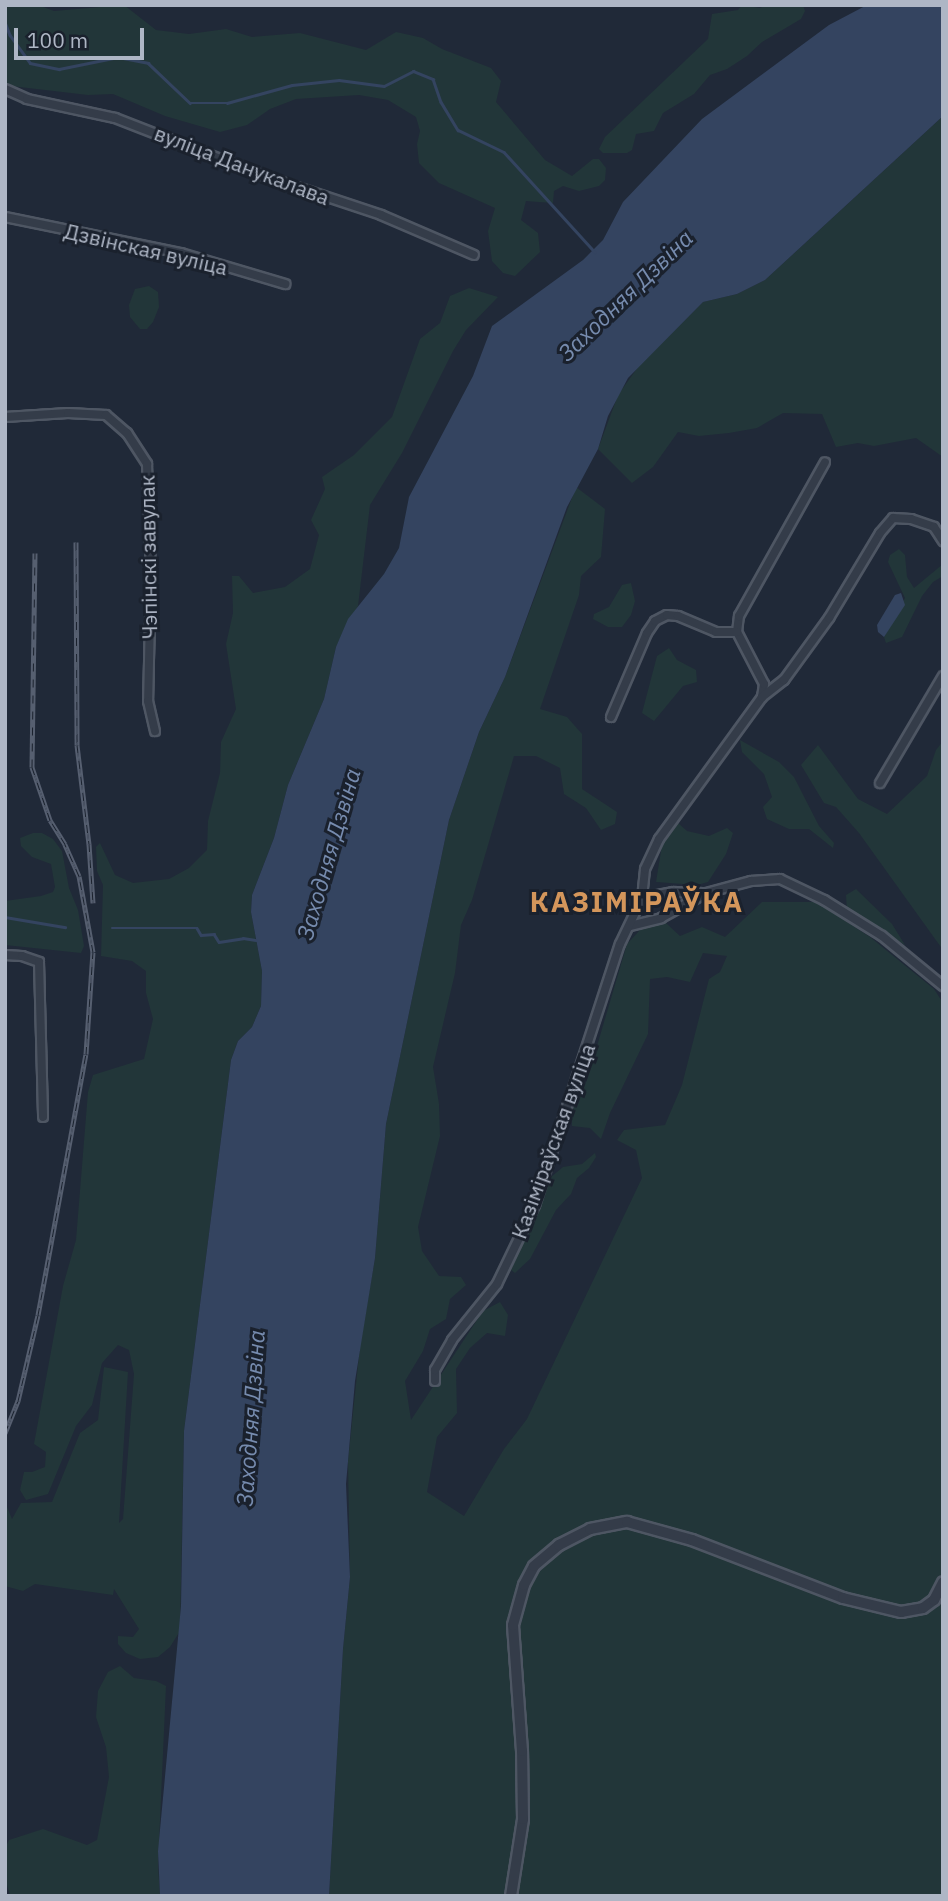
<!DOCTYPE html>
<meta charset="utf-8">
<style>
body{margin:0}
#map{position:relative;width:948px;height:1901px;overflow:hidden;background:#202938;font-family:"IBM Plex Sans",sans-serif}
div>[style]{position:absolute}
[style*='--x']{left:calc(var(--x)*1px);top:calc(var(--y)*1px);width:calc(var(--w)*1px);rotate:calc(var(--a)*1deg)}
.green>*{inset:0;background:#223639}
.water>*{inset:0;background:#344460}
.stream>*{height:2.5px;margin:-1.25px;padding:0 1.25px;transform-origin:1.25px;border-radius:1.25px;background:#344460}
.roads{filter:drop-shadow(2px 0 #4e5663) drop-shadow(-2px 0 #4e5663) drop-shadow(0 2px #4e5663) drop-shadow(0 -2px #4e5663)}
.minor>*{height:8px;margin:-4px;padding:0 4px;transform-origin:4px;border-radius:4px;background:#343c49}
.tertiary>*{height:10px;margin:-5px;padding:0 5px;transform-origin:5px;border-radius:5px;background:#343c49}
.rail>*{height:5px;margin-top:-2.5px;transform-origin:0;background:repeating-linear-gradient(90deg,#1a212d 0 8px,#565f70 0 16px);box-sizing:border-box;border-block:2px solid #565f70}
span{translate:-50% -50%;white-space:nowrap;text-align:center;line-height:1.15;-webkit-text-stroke:6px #1a212d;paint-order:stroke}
.street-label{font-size:21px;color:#aeb6c5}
.water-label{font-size:23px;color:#768bae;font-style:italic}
.district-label{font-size:28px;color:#d4965b;font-weight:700;letter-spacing:2px}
.frame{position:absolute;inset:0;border:7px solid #aeb6c5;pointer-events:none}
.scale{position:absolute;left:14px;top:28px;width:130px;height:32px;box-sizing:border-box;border:4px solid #aeb6c5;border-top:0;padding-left:9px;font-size:21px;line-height:24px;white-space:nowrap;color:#aeb6c5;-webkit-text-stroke:5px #1a212d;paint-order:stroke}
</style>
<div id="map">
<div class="green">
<div style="clip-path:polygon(5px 5px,38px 5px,54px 11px,124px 5px,156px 30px,189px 34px,226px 29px,252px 37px,300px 33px,366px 50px,396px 32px,423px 38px,442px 49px,491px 68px,501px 81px,496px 102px,545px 160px,572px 176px,593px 159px,599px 159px,606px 168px,605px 180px,599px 186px,579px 191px,563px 186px,554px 191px,553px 203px,526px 201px,521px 220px,538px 233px,540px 252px,515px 276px,503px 273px,492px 261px,488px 231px,495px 208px,439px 183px,419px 163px,417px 144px,420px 131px,416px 117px,388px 100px,359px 95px,296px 99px,270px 109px,247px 125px,220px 132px,165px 116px,113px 94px,88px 95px,11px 86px,5px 81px)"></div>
<div style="clip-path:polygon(742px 5px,760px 8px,766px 5px,803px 5px,805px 11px,801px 19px,762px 42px,747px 56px,727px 69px,710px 75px,694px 94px,663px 113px,654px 131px,636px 134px,632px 150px,627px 153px,603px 153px,599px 149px,605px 137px,708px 39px,712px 14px,738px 10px)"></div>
<div style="clip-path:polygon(943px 116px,943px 457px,916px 438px,874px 446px,858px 443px,836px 447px,822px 414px,783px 413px,757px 428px,729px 433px,699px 436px,678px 432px,653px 467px,632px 483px,598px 449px,618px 395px,638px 367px,703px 302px,737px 294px,765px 280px)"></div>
<div style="clip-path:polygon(149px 286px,158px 292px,159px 307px,153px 322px,147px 329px,140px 329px,130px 317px,129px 305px,135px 289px)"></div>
<div style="clip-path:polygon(469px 288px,498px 297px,466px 330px,453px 351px,402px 453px,370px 505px,358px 606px,336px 647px,324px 699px,288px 785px,274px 838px,252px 895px,251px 912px,262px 971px,261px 1006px,252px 1027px,238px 1041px,231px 1060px,184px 1431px,180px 1631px,170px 1647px,158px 1657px,140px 1659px,126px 1653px,118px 1644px,118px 1636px,133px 1637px,139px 1629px,114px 1589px,113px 1595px,35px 1584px,23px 1591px,5px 1586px,5px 1502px,12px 1519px,21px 1503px,52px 1502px,80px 1433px,98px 1420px,104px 1367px,128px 1372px,119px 1523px,123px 1519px,134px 1374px,129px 1350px,118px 1345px,102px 1363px,92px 1405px,76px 1426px,48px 1494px,26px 1500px,20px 1490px,24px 1472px,32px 1472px,45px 1467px,46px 1452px,34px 1444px,63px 1286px,76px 1240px,88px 1092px,93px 1075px,144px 1059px,153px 1019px,146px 993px,146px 971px,132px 961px,101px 956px,103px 885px,97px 871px,96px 847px,100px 843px,115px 875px,133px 883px,169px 879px,189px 868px,207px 850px,208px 821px,220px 773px,221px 742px,236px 709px,226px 644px,233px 613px,232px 576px,239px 576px,253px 593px,285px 587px,310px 569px,319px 535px,311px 520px,325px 489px,322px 477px,354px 455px,392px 417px,420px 339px,440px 323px,450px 296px)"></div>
<div style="clip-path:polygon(576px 487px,605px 509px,601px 557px,581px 576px,579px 595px,540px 709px,567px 717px,582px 734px,582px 789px,617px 812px,615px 824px,601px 830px,586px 808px,564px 794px,560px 768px,536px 756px,514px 756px,472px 900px,461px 925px,455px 973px,433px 1067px,439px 1104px,440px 1136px,418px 1227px,422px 1251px,439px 1276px,461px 1277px,466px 1285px,450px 1299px,446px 1319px,430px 1329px,423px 1351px,405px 1381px,411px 1420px,483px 1311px,500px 1302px,508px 1315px,505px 1336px,487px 1333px,470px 1348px,456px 1369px,457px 1413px,437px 1437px,427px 1492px,464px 1516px,504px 1449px,527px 1419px,642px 1178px,636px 1150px,617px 1140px,624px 1130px,665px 1125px,682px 1085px,709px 979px,720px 972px,727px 956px,703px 953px,690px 982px,667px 977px,650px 979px,648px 1034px,610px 1113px,601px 1139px,590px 1128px,572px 1126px,572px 1110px,587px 1080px,627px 944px,640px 930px,666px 923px,680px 936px,702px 927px,725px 937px,762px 902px,816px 902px,870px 937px,934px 989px,943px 1003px,943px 1896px,329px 1896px,343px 1649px,350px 1577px,348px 1461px,360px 1346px,375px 1258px,386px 1124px,449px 820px,479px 732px,505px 677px)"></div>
<div style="clip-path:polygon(899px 549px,905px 555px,907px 577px,914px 588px,943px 564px,943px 576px,933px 582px,922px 596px,902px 637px,886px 643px,884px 637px,905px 598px,888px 562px,890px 555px)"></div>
<div style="clip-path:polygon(631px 583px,635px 601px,631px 615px,622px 627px,608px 627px,593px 619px,594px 614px,609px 607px,622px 585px)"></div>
<div style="clip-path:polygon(669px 648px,677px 660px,696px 670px,697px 682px,683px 686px,654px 721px,642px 713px,657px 656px)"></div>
<div style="clip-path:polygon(740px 740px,779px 762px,794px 777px,819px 826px,834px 843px,833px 848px,809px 829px,789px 829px,767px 819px,763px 807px,772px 797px,764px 774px,742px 752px)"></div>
<div style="clip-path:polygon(943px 741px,943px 950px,859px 833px,836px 807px,824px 803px,801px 765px,818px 745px,858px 799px,887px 814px,927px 776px,936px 750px)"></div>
<div style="clip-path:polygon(678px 823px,687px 831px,709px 836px,727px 828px,733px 833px,726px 854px,708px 882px,697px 885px,656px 882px,663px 839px)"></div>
<div style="clip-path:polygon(33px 833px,42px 833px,53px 839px,62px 851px,69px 888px,78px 910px,84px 946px,81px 953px,5px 945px,5px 901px,41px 896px,53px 892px,55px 887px,51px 864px,32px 857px,21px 846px,20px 838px)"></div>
<div style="clip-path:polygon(856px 889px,892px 924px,905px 945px,847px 911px,846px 895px)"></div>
<div style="clip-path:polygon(595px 1153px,596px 1157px,589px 1168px,577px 1178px,571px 1194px,556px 1210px,530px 1259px,515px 1273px,511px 1270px,551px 1177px,563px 1167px,582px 1164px)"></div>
<div style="clip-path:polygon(120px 1666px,134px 1678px,156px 1681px,166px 1686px,158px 1865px,160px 1896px,10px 1896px,5px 1878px,5px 1848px,9px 1840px,43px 1829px,87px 1845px,97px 1840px,109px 1777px,106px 1747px,96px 1717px,98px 1691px,108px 1672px)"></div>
</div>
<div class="water">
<div style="clip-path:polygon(867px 5px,943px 5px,943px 116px,765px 280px,737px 294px,703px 302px,628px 378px,608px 416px,598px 449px,567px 507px,505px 677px,479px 732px,449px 820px,386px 1124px,375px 1258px,355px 1381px,346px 1484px,350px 1577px,343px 1649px,329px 1896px,160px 1896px,158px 1851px,181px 1606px,184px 1431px,231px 1060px,238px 1041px,252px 1027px,261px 1006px,262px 971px,251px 912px,252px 895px,274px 838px,288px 785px,324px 699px,336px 647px,348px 619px,384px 574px,399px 548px,409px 497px,473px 376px,492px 326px,583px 260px,603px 240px,623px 202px,702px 119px,829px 25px)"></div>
<div style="clip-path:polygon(901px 593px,905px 605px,884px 637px,878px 632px,877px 625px,895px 595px)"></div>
</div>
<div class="stream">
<div style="--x:5;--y:22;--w:14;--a:69"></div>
<div style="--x:10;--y:35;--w:34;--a:54"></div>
<div style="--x:30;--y:63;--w:30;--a:12"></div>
<div style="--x:59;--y:69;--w:60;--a:-11.5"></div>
<div style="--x:118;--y:57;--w:31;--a:11"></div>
<div style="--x:148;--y:63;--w:58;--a:43.6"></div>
<div style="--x:190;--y:103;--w:37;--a:0"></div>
<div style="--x:227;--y:103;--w:67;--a:-15.5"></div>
<div style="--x:292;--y:85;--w:47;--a:-6.1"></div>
<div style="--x:339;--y:80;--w:45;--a:7.6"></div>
<div style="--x:384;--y:86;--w:33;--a:-27"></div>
<div style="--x:413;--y:71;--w:22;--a:22"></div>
<div style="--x:433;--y:79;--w:24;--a:71"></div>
<div style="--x:441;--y:102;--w:33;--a:59"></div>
<div style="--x:458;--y:130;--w:51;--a:25.6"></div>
<div style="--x:504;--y:152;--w:135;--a:47.7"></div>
<div style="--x:5;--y:917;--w:61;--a:9.5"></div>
<div style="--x:112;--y:928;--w:85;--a:0"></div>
<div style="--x:197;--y:928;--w:8;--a:60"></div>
<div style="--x:201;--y:935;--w:13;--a:-4"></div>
<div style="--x:214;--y:934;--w:9;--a:58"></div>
<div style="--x:219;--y:942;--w:24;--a:-9"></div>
<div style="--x:243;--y:938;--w:13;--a:9"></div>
</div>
<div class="roads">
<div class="minor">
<div style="--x:5;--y:89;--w:24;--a:24"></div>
<div style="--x:27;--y:99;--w:90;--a:12.2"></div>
<div style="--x:115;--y:118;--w:160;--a:21.3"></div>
<div style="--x:264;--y:176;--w:123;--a:18.4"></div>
<div style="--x:381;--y:215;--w:101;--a:23.3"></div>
<div style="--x:5;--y:217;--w:180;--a:11.6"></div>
<div style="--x:181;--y:253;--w:109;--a:16.6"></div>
<div style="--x:5;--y:417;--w:63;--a:-3.6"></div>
<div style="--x:68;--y:413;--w:38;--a:3"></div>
<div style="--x:106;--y:415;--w:28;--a:41"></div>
<div style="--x:127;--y:433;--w:37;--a:57"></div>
<div style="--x:147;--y:464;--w:109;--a:87.9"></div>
<div style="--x:151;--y:573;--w:128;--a:91.3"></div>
<div style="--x:148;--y:701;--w:31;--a:77"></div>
<div style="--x:762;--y:697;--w:13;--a:-81"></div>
<div style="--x:764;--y:684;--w:59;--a:-117.4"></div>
<div style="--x:737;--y:632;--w:16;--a:-83"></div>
<div style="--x:739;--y:616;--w:176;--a:-60.8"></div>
<div style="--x:611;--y:717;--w:91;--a:-66.8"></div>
<div style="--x:647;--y:633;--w:14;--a:-56"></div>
<div style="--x:655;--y:621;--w:13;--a:-27"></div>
<div style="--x:667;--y:615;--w:11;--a:5"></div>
<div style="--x:678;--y:616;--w:41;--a:22.8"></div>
<div style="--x:716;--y:632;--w:21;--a:0"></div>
<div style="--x:880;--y:783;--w:124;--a:-59.5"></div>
<div style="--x:642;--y:898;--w:32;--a:-11"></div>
<div style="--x:673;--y:892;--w:30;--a:2"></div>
<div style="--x:630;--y:926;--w:32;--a:-14"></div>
<div style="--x:661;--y:918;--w:51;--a:-29.1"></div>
<div style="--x:706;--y:893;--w:47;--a:-14.9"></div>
<div style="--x:751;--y:881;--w:29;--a:-4"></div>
<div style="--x:780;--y:879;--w:49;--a:25.5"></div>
<div style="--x:824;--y:900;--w:68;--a:31.8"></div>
<div style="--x:882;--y:936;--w:79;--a:39.3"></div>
<div style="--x:5;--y:955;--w:17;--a:3"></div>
<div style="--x:22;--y:956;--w:18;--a:19"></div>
<div style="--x:39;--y:962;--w:155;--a:88.5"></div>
<div style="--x:435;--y:1381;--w:11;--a:-90"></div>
<div style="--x:435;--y:1370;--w:34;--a:-60"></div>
<div style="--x:452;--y:1340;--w:72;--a:-51.2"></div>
<div style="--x:497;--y:1284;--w:88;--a:-64.3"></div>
<div style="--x:535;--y:1205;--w:274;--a:-72"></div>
<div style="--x:620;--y:944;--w:51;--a:-64.4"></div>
<div style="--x:642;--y:898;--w:29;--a:-84"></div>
<div style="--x:645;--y:869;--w:33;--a:-65"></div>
<div style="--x:659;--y:839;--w:175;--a:-54"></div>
<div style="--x:762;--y:697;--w:28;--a:-38"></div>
<div style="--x:784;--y:680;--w:77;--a:-54"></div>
<div style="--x:829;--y:618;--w:99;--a:-59"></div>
<div style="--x:880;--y:533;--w:20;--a:-49"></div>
<div style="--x:893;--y:518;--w:18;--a:3"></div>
<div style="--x:911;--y:519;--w:24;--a:19"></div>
<div style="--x:934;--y:527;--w:17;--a:57"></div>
</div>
<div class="tertiary">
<div style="--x:511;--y:1896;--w:78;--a:-81.1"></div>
<div style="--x:523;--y:1819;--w:68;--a:-90.8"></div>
<div style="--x:522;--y:1751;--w:126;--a:-94.1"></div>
<div style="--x:513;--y:1625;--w:41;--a:-74.6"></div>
<div style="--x:524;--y:1585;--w:21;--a:-62"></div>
<div style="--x:534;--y:1566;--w:33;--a:-40"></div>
<div style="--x:559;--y:1545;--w:35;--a:-27"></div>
<div style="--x:590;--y:1529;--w:38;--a:-11"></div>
<div style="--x:627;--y:1522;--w:67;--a:15.5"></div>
<div style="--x:692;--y:1540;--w:162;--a:21"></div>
<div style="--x:843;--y:1598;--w:60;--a:13.6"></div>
<div style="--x:901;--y:1612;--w:22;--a:-10"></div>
<div style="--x:923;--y:1608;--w:14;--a:-36"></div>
<div style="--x:934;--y:1600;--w:20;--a:-63"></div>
</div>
</div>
<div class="rail">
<div style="--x:76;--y:542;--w:203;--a:89.7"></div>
<div style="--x:77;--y:745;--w:100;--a:83.1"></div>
<div style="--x:89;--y:844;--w:59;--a:86.1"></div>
<div style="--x:5;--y:1433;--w:35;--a:-68"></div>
<div style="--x:18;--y:1401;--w:88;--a:-76.9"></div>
<div style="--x:38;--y:1315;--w:265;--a:-79.6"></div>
<div style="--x:86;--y:1054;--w:102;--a:-86.1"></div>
<div style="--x:93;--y:952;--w:77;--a:-100.4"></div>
<div style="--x:79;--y:876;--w:35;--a:-114"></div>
<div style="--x:65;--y:844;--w:28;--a:-122"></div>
<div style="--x:50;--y:820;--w:56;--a:-108.8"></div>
<div style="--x:32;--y:767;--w:214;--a:-89.2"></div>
</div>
<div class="street-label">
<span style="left:242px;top:165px;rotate:21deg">вуліца Данукалава</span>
<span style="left:146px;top:249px;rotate:13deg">Дзвінская вуліца</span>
<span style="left:148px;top:557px;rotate:-91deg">Чэпінскі завулак</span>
<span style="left:553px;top:1141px;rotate:-70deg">Казіміраўская вуліца</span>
</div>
<div class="water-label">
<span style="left:625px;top:295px;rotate:-44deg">Заходняя Дзвіна</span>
<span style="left:328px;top:854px;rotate:-74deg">Заходняя Дзвіна</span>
<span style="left:250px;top:1418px;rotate:-86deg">Заходняя Дзвіна</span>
</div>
<div class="district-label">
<span style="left:637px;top:902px">КАЗІМІРАЎКА</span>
</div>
<div class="frame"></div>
<div class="scale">100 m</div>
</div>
